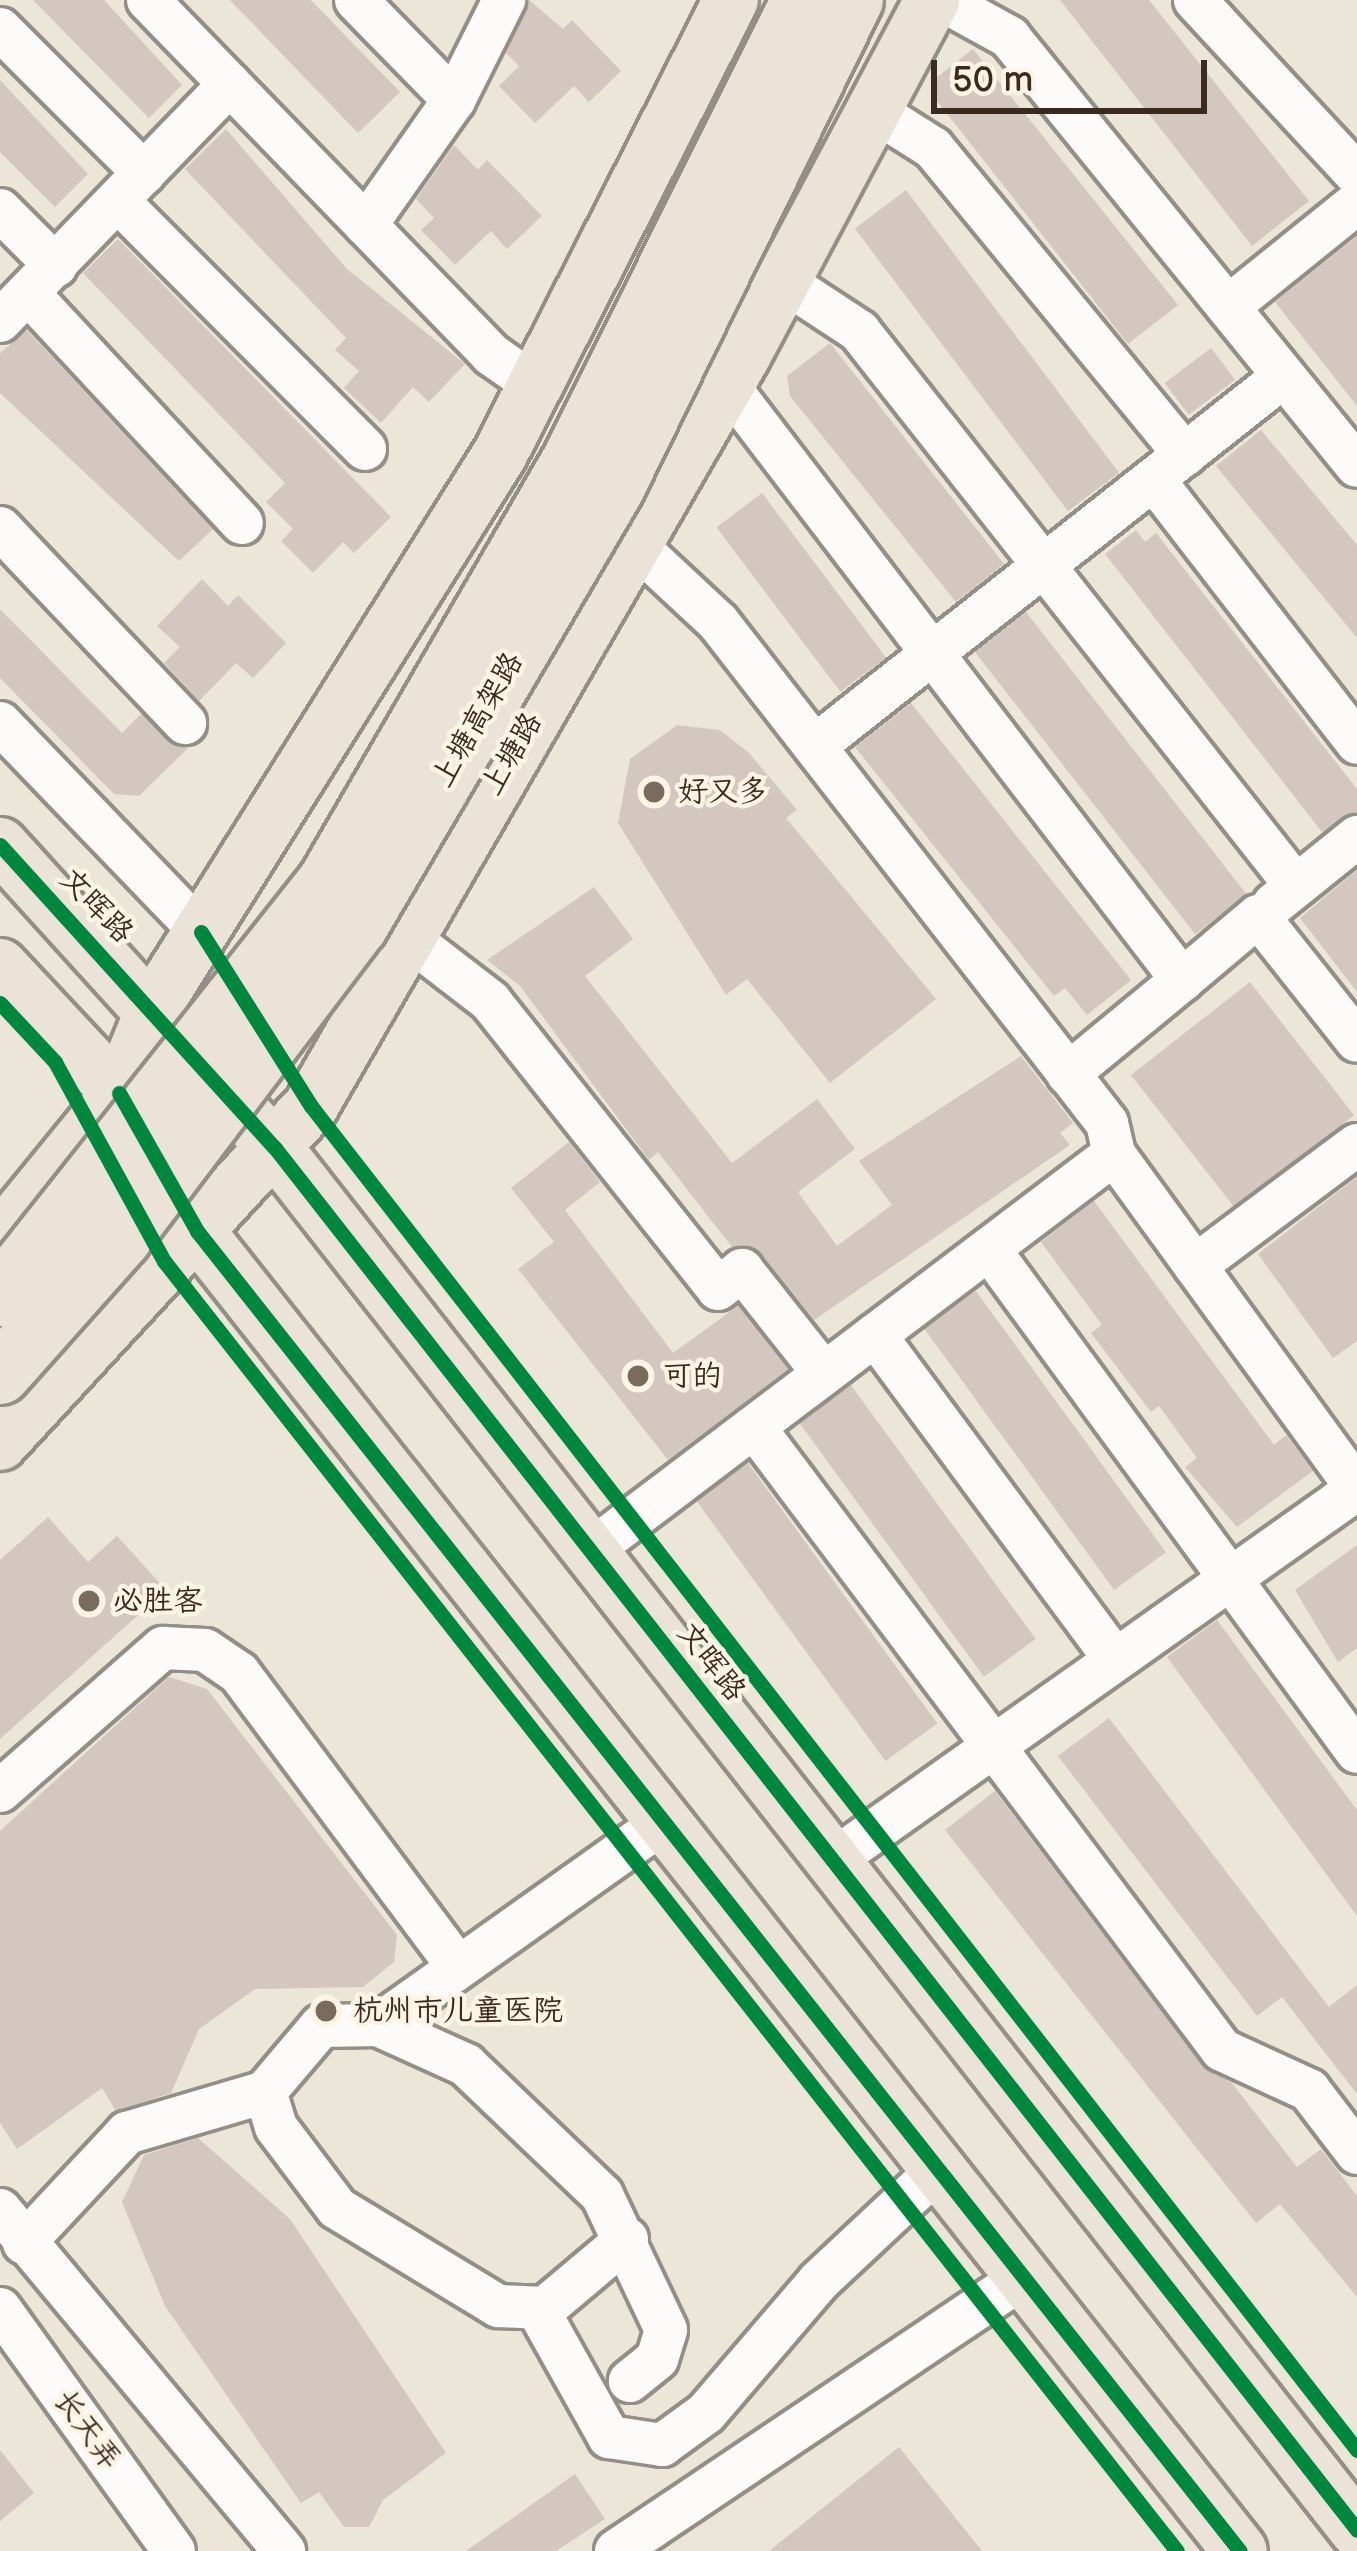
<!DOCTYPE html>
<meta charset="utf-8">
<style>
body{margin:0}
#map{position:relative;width:1357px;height:2551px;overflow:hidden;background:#ebe6d8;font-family:"Balsamiq Sans","LXGW WenKai TC",sans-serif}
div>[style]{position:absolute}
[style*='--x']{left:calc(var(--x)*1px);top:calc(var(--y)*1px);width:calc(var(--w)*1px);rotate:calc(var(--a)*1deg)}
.building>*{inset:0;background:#d3c7c0;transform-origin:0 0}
.roads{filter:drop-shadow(3px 0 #948f86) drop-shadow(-3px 0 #948f86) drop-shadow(0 3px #948f86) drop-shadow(0 -3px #948f86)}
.minor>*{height:42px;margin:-21px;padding:0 21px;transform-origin:21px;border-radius:21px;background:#fcfbf9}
.major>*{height:54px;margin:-27px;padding:0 27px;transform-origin:27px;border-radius:27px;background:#ebe3d7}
.bridges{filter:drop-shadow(3px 0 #948f86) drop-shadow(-3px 0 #948f86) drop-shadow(0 3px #948f86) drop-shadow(0 -3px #948f86)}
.highway-bridge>*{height:60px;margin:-30px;padding:0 30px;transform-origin:30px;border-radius:30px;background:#ebe3d7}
.cycleway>*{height:15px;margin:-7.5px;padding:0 7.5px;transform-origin:7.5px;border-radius:7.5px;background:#00873e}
.dots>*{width:33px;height:33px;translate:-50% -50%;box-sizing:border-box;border:6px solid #fcf5e5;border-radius:50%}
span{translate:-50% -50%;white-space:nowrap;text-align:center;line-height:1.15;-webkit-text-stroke:9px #fcf5e5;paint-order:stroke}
.street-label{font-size:30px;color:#3b2a1e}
.poi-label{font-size:30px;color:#3b2a1e}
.left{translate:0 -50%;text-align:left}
.scale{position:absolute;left:931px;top:60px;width:276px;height:54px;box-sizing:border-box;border:6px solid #3b2a1e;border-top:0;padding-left:15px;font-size:36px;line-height:42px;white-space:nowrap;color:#3b2a1e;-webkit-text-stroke:9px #fcf5e5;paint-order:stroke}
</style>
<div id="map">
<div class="building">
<div style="clip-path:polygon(33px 0,104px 0,182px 85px,149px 118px)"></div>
<div style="clip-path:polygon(230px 0,311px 0,400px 92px,358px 133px)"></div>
<div style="clip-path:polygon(529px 0,563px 29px,572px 20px,621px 71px,589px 102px,574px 86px,535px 123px,499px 86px,519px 66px,506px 53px)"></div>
<div style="clip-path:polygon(1060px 0,1149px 0,1309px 201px,1252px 246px)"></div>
<div style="clip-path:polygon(973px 49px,1178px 305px,1128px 344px,937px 101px,932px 81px)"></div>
<div style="clip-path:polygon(0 80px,88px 174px,55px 207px,0 152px)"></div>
<div style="clip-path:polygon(226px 129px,347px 269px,465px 364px,429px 402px,413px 387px,381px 423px,344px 388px,359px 371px,335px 350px,346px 338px,185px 169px)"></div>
<div style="clip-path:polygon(454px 145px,478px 170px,487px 160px,542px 216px,507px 249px,491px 231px,455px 265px,421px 230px,434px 218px,416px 199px)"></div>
<div style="left:906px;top:190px;width:354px;height:64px;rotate:53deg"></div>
<div style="clip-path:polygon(1357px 236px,1357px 406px,1275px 302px)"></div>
<div style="clip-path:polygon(118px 239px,391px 517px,354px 553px,343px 542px,313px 573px,281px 541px,293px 529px,266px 502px,285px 483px,83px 273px)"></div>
<div style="clip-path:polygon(27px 330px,213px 529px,179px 561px,0 393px,0 353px)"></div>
<div style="clip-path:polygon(830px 343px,1004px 564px,956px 602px,790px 396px,787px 376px)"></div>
<div style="left:1211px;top:348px;width:40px;height:58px;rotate:53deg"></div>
<div style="clip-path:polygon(1261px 430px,1357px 545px,1357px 638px,1216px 466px)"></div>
<div style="left:762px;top:493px;width:206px;height:57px;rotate:53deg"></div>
<div style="clip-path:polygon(1136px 530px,1145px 542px,1156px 533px,1357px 789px,1357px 812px,1322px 832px,1105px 554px)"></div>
<div style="clip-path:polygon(202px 579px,228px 606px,238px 595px,286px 643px,253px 678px,236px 663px,199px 701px,164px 663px,180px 647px,157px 626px)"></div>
<div style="clip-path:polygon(0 609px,122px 733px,141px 714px,188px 748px,139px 796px,114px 794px,0 678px)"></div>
<div style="left:1026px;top:612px;width:358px;height:65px;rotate:52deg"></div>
<div style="clip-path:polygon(911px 703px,1131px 980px,1087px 1015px,1065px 988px,1054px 996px,855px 747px)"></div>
<div style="clip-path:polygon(677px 725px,720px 730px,749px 753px,797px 810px,786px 818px,936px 999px,830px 1083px,747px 979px,726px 995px,618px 823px,630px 759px)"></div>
<div style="clip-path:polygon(1357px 870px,1357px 992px,1300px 918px)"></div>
<div style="clip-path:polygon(594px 887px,633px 939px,585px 976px,732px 1163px,817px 1099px,855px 1149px,798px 1192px,837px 1246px,892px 1205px,859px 1161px,1021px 1056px,1073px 1123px,1060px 1133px,1070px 1145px,814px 1320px,761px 1253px,732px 1247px,658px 1152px,649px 1160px,520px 986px,487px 960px)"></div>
<div style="left:1250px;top:982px;width:169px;height:151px;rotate:52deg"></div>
<div style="clip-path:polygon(569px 1142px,600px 1182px,565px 1210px,673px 1353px,738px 1306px,788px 1369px,668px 1460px,518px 1269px,554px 1242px,511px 1188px)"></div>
<div style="clip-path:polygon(1357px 1177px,1357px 1341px,1333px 1358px,1258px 1254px)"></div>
<div style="clip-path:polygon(1094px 1201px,1274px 1445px,1286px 1435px,1313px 1471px,1237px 1527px,1185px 1467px,1197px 1458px,1159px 1406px,1151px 1412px,1091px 1333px,1102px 1325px,1041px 1242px)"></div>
<div style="left:976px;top:1291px;width:323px;height:64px;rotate:54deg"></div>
<div style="left:851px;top:1385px;width:314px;height:64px;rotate:54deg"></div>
<div style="left:748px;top:1463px;width:322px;height:64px;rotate:54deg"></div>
<div style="clip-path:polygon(48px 1517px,88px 1562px,117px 1536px,166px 1590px,0 1739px,0 1560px)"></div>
<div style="clip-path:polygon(1357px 1545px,1357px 1648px,1338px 1662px,1295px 1590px)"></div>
<div style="clip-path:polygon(1217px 1620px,1357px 1810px,1357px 1916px,1167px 1657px)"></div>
<div style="clip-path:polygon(169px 1677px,207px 1689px,397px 1935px,394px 1962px,363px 1987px,255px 1989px,199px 2029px,171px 2093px,116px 2111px,102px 2088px,17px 2149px,0 2123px,0 1831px)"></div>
<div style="clip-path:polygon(1109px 1718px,1329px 2007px,1357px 1985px,1357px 2094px,1282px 1997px,1257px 2016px,1058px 1756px)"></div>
<div style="clip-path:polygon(995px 1791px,1202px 2065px,1232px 2083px,1297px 2167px,1321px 2149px,1357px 2196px,1357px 2297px,1280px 2204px,1256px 2223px,945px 1830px)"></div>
<div style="clip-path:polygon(198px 2138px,290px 2219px,446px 2453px,383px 2500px,369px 2527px,344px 2527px,319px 2492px,301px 2503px,165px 2306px,122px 2202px,144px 2155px)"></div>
<div style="clip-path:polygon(899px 2447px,982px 2551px,769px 2551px)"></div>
<div style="clip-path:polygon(0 2450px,34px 2493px,0 2521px)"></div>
<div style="clip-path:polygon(575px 2474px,605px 2519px,556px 2551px,466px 2551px)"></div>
</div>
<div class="roads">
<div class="minor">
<div style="--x:148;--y:0;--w:494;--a:45.9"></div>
<div style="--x:492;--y:355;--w:52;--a:34.9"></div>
<div style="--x:356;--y:0;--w:140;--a:45.6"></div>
<div style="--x:942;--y:0;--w:77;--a:28.9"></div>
<div style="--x:1009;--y:37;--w:552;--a:50.95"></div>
<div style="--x:1195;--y:0;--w:238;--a:47.2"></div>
<div style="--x:0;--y:29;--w:204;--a:45"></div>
<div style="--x:873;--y:110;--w:71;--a:32.3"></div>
<div style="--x:933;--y:148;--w:397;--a:50.6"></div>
<div style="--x:118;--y:201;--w:350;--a:45.1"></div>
<div style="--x:0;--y:210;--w:79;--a:45"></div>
<div style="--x:366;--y:225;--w:153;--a:-54.9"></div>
<div style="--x:454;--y:100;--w:112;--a:-63.4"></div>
<div style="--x:783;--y:281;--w:91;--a:33.3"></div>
<div style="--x:859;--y:331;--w:706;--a:51.78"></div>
<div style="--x:28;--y:293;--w:314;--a:47.1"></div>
<div style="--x:1228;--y:307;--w:166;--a:-38.9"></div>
<div style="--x:0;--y:321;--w:330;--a:-45.9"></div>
<div style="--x:725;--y:382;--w:753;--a:52.61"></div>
<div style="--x:1182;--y:980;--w:99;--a:-40.1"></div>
<div style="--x:1258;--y:916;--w:159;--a:51.6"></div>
<div style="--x:1154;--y:480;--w:332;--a:52.3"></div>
<div style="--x:0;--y:528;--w:269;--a:46.5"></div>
<div style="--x:633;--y:543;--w:116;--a:42.9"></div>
<div style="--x:718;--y:622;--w:634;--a:52.17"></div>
<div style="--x:1107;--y:1123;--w:32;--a:77"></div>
<div style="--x:0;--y:723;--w:290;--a:46.1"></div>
<div style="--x:815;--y:746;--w:597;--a:-38.27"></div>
<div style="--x:1274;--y:904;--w:107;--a:-38.9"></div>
<div style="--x:407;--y:937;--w:105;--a:37.6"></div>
<div style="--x:490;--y:1001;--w:367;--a:51.6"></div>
<div style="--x:718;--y:1289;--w:31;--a:-38"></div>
<div style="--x:742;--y:1270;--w:132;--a:51.7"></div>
<div style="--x:1068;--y:1074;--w:148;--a:-39.5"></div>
<div style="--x:989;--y:1249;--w:623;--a:53.81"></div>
<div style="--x:1195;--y:1266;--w:202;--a:-36.8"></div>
<div style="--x:875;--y:1335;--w:400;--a:53.5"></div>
<div style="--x:754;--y:1427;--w:779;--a:53.09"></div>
<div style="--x:1222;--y:2050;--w:96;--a:24.7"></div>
<div style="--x:1309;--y:2090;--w:79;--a:52.7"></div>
<div style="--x:590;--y:1551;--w:657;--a:-37.15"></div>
<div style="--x:1114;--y:1154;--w:410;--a:54"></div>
<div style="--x:0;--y:1791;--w:217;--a:-41.3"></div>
<div style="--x:163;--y:1648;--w:42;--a:2.7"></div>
<div style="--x:205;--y:1650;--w:41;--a:34.1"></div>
<div style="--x:239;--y:1673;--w:364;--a:53.3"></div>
<div style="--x:832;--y:1861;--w:643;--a:-35.32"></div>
<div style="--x:378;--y:2025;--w:97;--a:24.4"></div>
<div style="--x:466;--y:2065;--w:188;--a:43.7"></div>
<div style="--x:602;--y:2195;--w:149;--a:64.6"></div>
<div style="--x:666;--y:2330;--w:30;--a:107"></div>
<div style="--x:657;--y:2359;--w:35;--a:141"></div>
<div style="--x:0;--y:2210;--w:444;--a:50.2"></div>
<div style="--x:627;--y:2239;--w:107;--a:139.9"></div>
<div style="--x:545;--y:2308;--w:47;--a:-177.6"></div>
<div style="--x:498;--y:2306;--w:188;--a:-148.7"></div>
<div style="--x:337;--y:2208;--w:101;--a:-127"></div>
<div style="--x:276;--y:2127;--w:37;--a:-107"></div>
<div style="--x:265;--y:2092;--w:87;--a:-49.7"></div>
<div style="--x:321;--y:2026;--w:57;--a:-1"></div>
<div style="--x:378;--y:2025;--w:354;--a:-35.4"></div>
<div style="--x:24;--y:2243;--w:151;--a:-46.9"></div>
<div style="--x:127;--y:2133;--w:144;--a:-16.5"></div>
<div style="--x:537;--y:2308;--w:148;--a:60.8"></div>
<div style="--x:609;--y:2437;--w:54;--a:8.6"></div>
<div style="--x:662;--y:2445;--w:54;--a:-36"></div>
<div style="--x:706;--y:2413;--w:174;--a:-49.4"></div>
<div style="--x:819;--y:2281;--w:167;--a:-43.1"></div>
<div style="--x:0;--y:2309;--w:298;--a:54.3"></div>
<div style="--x:616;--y:2551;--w:494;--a:-33.9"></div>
</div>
<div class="major">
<div style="--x:0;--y:845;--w:409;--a:47.8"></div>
<div style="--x:275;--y:1148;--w:1755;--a:51.94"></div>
<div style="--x:0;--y:966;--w:174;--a:46.9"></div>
<div style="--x:119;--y:1093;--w:159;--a:60.5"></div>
<div style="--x:197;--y:1231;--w:1682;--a:51.69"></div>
<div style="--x:0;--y:1239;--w:188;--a:-50.8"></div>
<div style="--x:119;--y:1093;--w:95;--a:-67.8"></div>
<div style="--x:155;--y:1005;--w:650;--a:-57.95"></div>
<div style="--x:500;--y:454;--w:509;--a:-63.03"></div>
<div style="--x:0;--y:1443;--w:459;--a:-47.3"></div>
<div style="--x:311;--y:1106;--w:866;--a:-60.06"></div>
<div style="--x:743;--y:356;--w:403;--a:-62"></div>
</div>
</div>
<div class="bridges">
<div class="highway-bridge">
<div style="--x:0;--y:1296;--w:528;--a:-51.61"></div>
<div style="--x:328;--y:882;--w:484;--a:-59.9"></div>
<div style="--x:571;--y:463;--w:517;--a:-63.48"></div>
<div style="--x:0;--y:1374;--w:182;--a:-48.3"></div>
<div style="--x:121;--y:1238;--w:393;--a:-52.9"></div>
<div style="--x:358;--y:925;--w:506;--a:-59.64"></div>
<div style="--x:614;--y:488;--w:543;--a:-63.91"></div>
</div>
</div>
<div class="cycleway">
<div style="--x:0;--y:845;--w:409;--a:47.8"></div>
<div style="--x:275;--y:1148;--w:1755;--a:51.94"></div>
<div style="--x:201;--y:932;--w:206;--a:57.7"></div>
<div style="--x:311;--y:1106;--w:1703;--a:52.11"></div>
<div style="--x:0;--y:1003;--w:81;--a:47"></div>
<div style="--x:55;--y:1062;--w:227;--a:61.3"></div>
<div style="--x:164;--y:1261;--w:1640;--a:51.86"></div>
<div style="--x:119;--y:1093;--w:159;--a:60.5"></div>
<div style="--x:197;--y:1231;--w:1682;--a:51.69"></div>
</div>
<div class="dots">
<div style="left:654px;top:792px;background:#796c5f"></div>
<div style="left:638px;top:1376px;background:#796c5f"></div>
<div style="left:89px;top:1601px;background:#796c5f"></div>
<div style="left:326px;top:2011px;background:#796c5f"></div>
</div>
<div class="street-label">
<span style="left:478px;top:720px;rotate:-60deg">上塘高架路</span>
<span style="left:512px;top:754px;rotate:-60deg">上塘路</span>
<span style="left:96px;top:906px;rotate:46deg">文晖路</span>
<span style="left:711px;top:1662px;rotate:52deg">文晖路</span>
<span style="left:87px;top:2430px;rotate:54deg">长天弄</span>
</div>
<div class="poi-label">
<span class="left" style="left:678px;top:792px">好又多</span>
<span class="left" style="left:662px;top:1376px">可的</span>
<span class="left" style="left:113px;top:1601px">必胜客</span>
<span class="left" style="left:353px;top:2011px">杭州市儿童医院</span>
</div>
<div class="scale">50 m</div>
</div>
